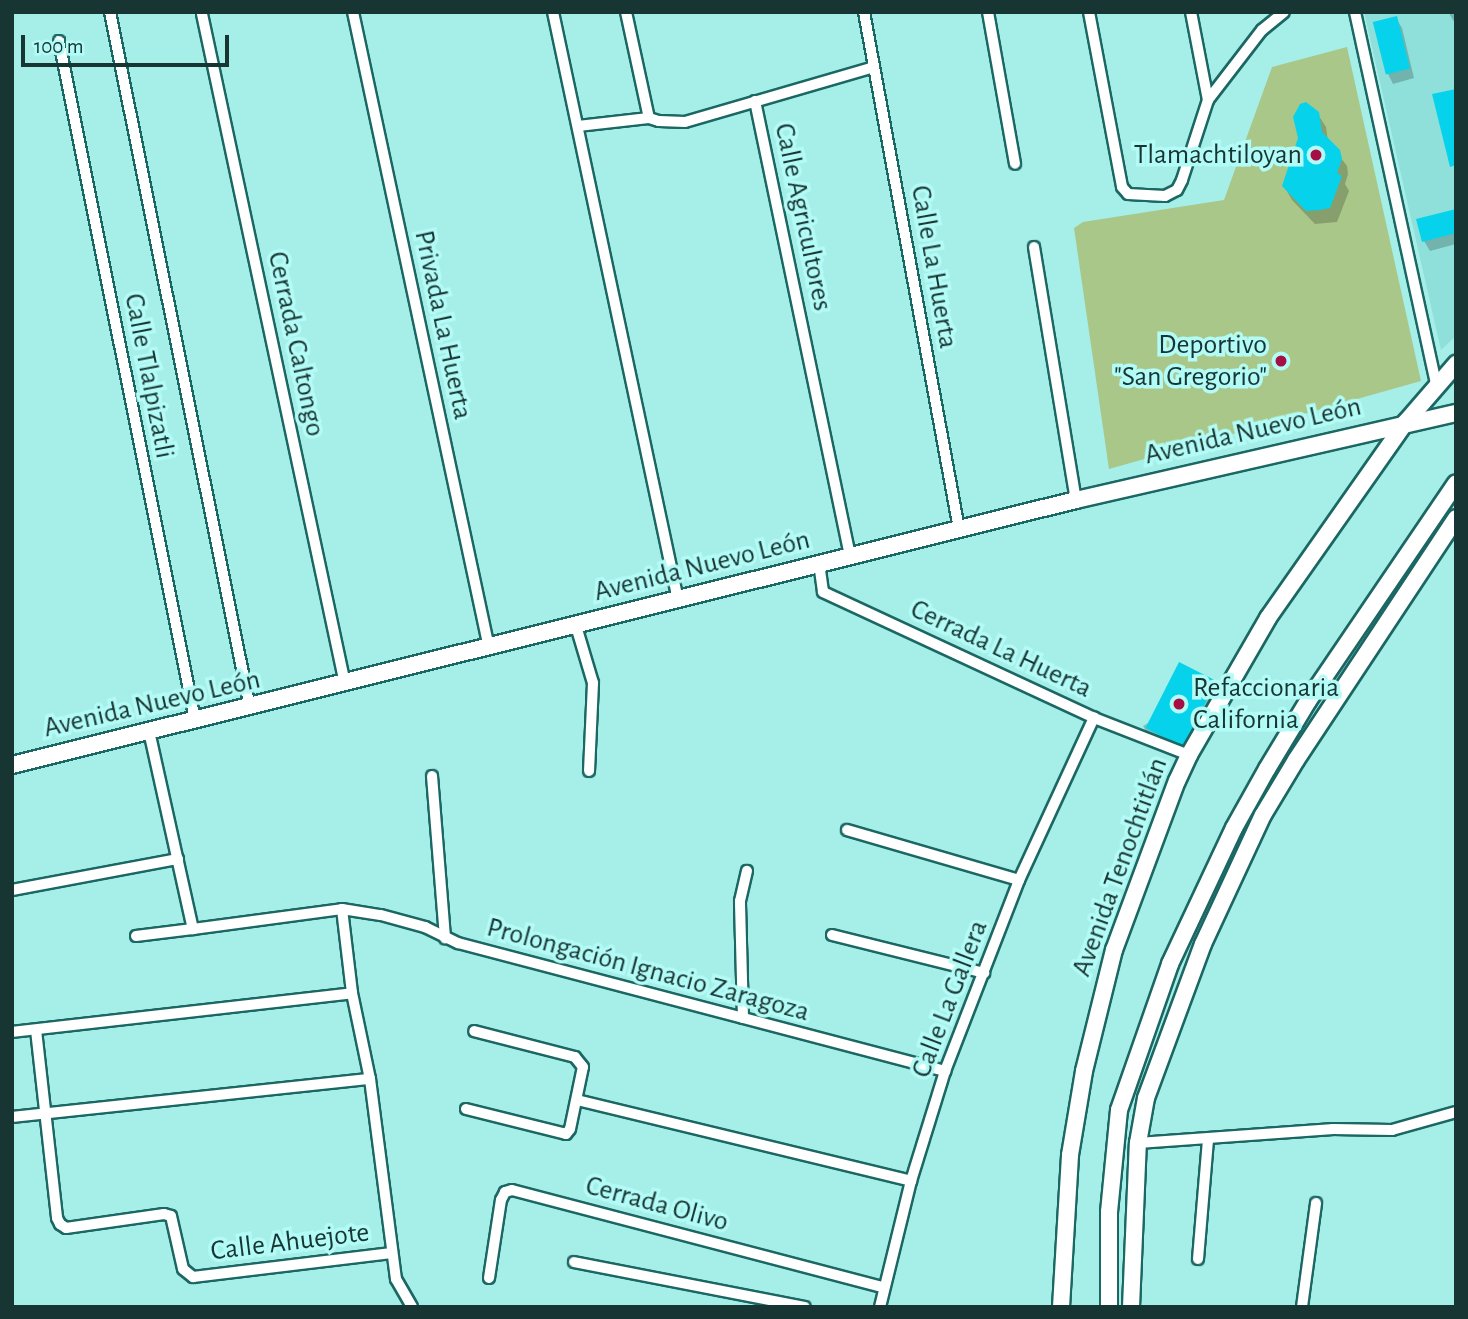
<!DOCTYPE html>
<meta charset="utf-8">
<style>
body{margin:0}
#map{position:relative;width:1468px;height:1319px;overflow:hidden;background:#a6eee8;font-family:"Alegreya Sans",sans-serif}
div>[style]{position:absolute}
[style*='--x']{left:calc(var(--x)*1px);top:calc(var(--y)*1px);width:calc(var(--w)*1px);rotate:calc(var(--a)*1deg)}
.built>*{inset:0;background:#8fe0da}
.green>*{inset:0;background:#a8c789}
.shadow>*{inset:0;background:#0003}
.building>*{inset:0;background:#07d2eb;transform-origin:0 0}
.roads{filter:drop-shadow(2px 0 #1b6763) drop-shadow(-2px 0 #1b6763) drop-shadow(0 2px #1b6763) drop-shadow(0 -2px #1b6763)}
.street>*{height:10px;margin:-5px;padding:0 5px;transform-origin:5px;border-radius:5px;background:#fff}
.secondary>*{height:16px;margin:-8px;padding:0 8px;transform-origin:8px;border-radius:8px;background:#fff}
.dots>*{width:19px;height:19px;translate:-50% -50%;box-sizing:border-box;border:4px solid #b3fbf6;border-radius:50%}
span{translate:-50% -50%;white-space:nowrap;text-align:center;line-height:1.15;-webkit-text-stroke:7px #b3fbf6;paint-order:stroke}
.poi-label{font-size:28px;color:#173533}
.right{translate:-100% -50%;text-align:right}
.left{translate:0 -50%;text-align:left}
.street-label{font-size:28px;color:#173533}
.frame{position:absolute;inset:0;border:14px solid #173533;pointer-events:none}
.scale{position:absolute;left:21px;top:35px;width:208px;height:32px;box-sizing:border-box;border:4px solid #173533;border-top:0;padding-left:9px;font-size:21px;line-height:24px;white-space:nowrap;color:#173533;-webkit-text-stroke:5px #b3fbf6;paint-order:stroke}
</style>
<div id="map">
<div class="built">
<div style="clip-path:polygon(1364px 12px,1456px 12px,1456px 336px,1441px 350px)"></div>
</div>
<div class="green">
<div style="clip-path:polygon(1347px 47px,1421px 381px,1109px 469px,1074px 228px,1083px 222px,1224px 200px,1272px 67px)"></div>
</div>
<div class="shadow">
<div style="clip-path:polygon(1449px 12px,1456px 12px,1456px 25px,1450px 15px)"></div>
<div style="clip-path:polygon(1396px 18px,1402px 28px,1414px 78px,1393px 84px,1388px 74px)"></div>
<div style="clip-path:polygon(1317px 113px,1326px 127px,1328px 141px,1347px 166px,1348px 174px,1345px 184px,1349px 191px,1337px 222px,1315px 224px,1292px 200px,1284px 186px)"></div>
<div style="clip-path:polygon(1456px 210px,1456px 244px,1430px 251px,1424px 241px)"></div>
<div style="clip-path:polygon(1216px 682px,1224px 696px,1188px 756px,1151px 740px,1143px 726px)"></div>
</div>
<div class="building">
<div style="left:1397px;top:16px;width:54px;height:25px;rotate:76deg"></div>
<div style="clip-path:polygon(1456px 89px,1456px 165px,1450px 167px,1432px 94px)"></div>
<div style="clip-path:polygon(1306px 102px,1319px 112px,1322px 132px,1340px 150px,1342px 159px,1337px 173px,1342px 176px,1330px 208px,1320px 210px,1306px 211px,1282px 186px,1298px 138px,1293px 117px,1300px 104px)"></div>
<div style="clip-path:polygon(1456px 209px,1456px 233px,1422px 242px,1416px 219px)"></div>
<div style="left:1179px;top:662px;width:42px;height:74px;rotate:27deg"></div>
</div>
<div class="roads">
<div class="street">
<div style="--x:110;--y:12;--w:710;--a:78.63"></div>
<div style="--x:353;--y:12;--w:650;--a:77.93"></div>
<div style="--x:553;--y:12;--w:601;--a:78"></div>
<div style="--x:626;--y:12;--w:108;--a:77.8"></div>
<div style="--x:649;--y:118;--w:10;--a:17"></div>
<div style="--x:659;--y:121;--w:26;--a:2"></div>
<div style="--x:685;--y:122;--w:197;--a:-16.2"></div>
<div style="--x:864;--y:12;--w:526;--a:79.59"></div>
<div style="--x:988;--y:12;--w:154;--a:79.9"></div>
<div style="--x:1089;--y:12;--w:178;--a:79.3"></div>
<div style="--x:1122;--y:187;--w:9;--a:49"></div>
<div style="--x:1128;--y:194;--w:37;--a:3"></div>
<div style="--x:1165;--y:196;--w:13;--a:-27"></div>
<div style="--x:1177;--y:190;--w:11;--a:-63"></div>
<div style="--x:1182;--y:180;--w:84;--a:-72"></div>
<div style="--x:1208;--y:100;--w:88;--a:-52.4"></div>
<div style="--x:1262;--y:30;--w:28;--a:-39"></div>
<div style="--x:1191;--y:12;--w:90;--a:79.1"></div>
<div style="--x:1355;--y:12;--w:381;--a:77.7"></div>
<div style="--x:202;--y:14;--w:685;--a:77.95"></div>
<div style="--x:59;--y:41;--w:692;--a:78.67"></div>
<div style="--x:755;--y:101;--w:465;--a:78.2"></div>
<div style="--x:578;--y:126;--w:71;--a:-6.4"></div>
<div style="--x:1034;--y:247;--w:256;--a:80.6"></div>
<div style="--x:819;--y:563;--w:29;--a:82"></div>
<div style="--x:823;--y:592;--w:299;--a:24.9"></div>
<div style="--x:1094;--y:718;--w:102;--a:21.3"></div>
<div style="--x:576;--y:626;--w:59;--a:73.4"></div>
<div style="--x:593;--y:683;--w:88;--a:92.6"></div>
<div style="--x:149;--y:731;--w:203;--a:77.5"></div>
<div style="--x:193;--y:929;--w:150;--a:-7.6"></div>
<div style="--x:342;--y:909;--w:39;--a:9"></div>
<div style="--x:381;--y:915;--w:46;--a:15.3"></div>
<div style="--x:425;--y:927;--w:37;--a:26"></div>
<div style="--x:458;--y:943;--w:504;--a:14.73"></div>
<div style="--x:432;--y:776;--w:163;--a:85.4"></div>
<div style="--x:847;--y:830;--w:179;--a:16.2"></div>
<div style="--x:12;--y:890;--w:169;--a:-10.6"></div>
<div style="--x:342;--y:909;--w:85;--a:83.2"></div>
<div style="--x:352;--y:993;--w:88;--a:78.2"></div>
<div style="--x:370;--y:1079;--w:202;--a:82.6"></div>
<div style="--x:396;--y:1279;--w:32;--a:60"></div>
<div style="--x:832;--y:935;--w:157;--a:14"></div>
<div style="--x:136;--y:936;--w:57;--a:-7"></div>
<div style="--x:743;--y:1018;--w:117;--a:-91.5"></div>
<div style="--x:740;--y:901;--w:31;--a:-77"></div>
<div style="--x:36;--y:1030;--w:189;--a:83.6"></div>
<div style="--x:57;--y:1218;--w:7;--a:63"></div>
<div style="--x:60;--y:1224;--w:7;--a:34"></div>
<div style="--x:66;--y:1228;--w:99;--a:-8.1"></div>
<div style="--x:164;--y:1214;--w:7;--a:16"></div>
<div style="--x:171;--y:1216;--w:54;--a:77.2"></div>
<div style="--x:183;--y:1269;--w:13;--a:39"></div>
<div style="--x:193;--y:1277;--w:200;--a:-6.9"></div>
<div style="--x:12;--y:1032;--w:342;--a:-6.5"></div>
<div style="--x:577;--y:1100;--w:344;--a:13.6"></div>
<div style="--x:466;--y:1109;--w:103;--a:14"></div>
<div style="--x:566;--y:1134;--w:6;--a:-51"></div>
<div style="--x:570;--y:1129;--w:63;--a:-78.2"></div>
<div style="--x:583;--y:1067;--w:13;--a:-129"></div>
<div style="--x:575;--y:1057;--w:104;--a:-165.6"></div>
<div style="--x:12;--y:1117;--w:360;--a:-6.1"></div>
<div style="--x:1138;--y:1143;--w:196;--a:-4.1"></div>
<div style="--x:1333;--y:1129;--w:59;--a:1"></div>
<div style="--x:1392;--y:1130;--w:66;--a:-15.7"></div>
<div style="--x:1198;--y:1259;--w:119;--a:-85.2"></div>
<div style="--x:574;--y:1262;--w:235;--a:11"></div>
<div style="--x:489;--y:1278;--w:79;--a:-81.3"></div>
<div style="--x:501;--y:1200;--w:9;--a:-63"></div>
<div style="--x:505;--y:1192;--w:7;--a:-16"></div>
<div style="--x:512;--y:1190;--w:383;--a:14.7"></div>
<div style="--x:880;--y:1307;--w:130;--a:-76.2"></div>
<div style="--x:911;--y:1181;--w:115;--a:-72.8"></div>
<div style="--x:945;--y:1071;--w:205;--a:-68.8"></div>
<div style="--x:1019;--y:880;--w:179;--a:-65.2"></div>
<div style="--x:1302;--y:1307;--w:105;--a:-82.3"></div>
</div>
<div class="secondary">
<div style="--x:12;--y:765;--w:1097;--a:-13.99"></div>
<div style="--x:1076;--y:500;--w:390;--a:-12.9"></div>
<div style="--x:1061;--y:1307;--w:152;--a:-86.6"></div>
<div style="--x:1070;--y:1155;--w:85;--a:-80.5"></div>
<div style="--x:1084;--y:1071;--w:125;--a:-76.1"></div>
<div style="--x:1114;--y:950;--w:180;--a:-69.6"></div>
<div style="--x:1177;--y:781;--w:29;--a:-65"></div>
<div style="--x:1189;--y:755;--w:158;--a:-60"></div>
<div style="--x:1268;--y:618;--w:240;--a:-54.9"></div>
<div style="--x:1406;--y:422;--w:77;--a:-49.2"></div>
<div style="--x:1109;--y:1307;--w:95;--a:-90"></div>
<div style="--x:1109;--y:1212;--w:102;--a:-84.4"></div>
<div style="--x:1119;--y:1110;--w:155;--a:-70.7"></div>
<div style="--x:1170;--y:964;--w:150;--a:-64.8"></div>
<div style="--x:1234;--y:828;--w:68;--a:-60.8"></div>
<div style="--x:1267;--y:769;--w:79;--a:-58.9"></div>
<div style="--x:1308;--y:701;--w:263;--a:-55.8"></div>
<div style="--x:1131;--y:1307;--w:164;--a:-87.6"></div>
<div style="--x:1138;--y:1143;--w:46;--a:-79.9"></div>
<div style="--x:1146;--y:1098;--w:164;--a:-69.7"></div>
<div style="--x:1203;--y:944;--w:142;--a:-65.1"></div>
<div style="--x:1263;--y:815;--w:64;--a:-59"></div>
<div style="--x:1296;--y:760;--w:290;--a:-56.5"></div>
</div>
</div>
<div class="dots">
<div style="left:1316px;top:155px;background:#a60f43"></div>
<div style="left:1281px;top:361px;background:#a60f43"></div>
<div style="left:1179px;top:704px;background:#a60f43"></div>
</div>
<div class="poi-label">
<span class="right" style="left:1302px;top:155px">Tlamachtiloyan</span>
<span class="right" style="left:1267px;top:361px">Deportivo<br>"San Gregorio"</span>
<span class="left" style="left:1193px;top:704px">Refaccionaria<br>California</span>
</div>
<div class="street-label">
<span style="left:803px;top:217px;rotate:78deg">Calle Agricultores</span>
<span style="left:934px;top:267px;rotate:80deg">Calle La Huerta</span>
<span style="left:443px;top:325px;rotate:78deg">Privada La Huerta</span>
<span style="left:296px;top:344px;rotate:78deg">Cerrada Caltongo</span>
<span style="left:149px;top:376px;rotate:79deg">Calle Tlalpizatli</span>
<span style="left:1253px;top:431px;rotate:-13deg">Avenida Nuevo León</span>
<span style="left:702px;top:566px;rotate:-14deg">Avenida Nuevo León</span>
<span style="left:1001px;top:649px;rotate:25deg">Cerrada La Huerta</span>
<span style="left:152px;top:704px;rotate:-13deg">Avenida Nuevo León</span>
<span style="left:1120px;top:867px;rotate:-70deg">Avenida Tenochtitlán</span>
<span style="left:648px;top:970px;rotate:15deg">Prolongación Ignacio Zaragoza</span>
<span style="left:950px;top:999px;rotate:-69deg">Calle La Gallera</span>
<span style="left:657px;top:1204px;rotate:15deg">Cerrada Olivo</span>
<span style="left:290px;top:1242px;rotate:-7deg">Calle Ahuejote</span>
</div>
<div class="frame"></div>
<div class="scale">100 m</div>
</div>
